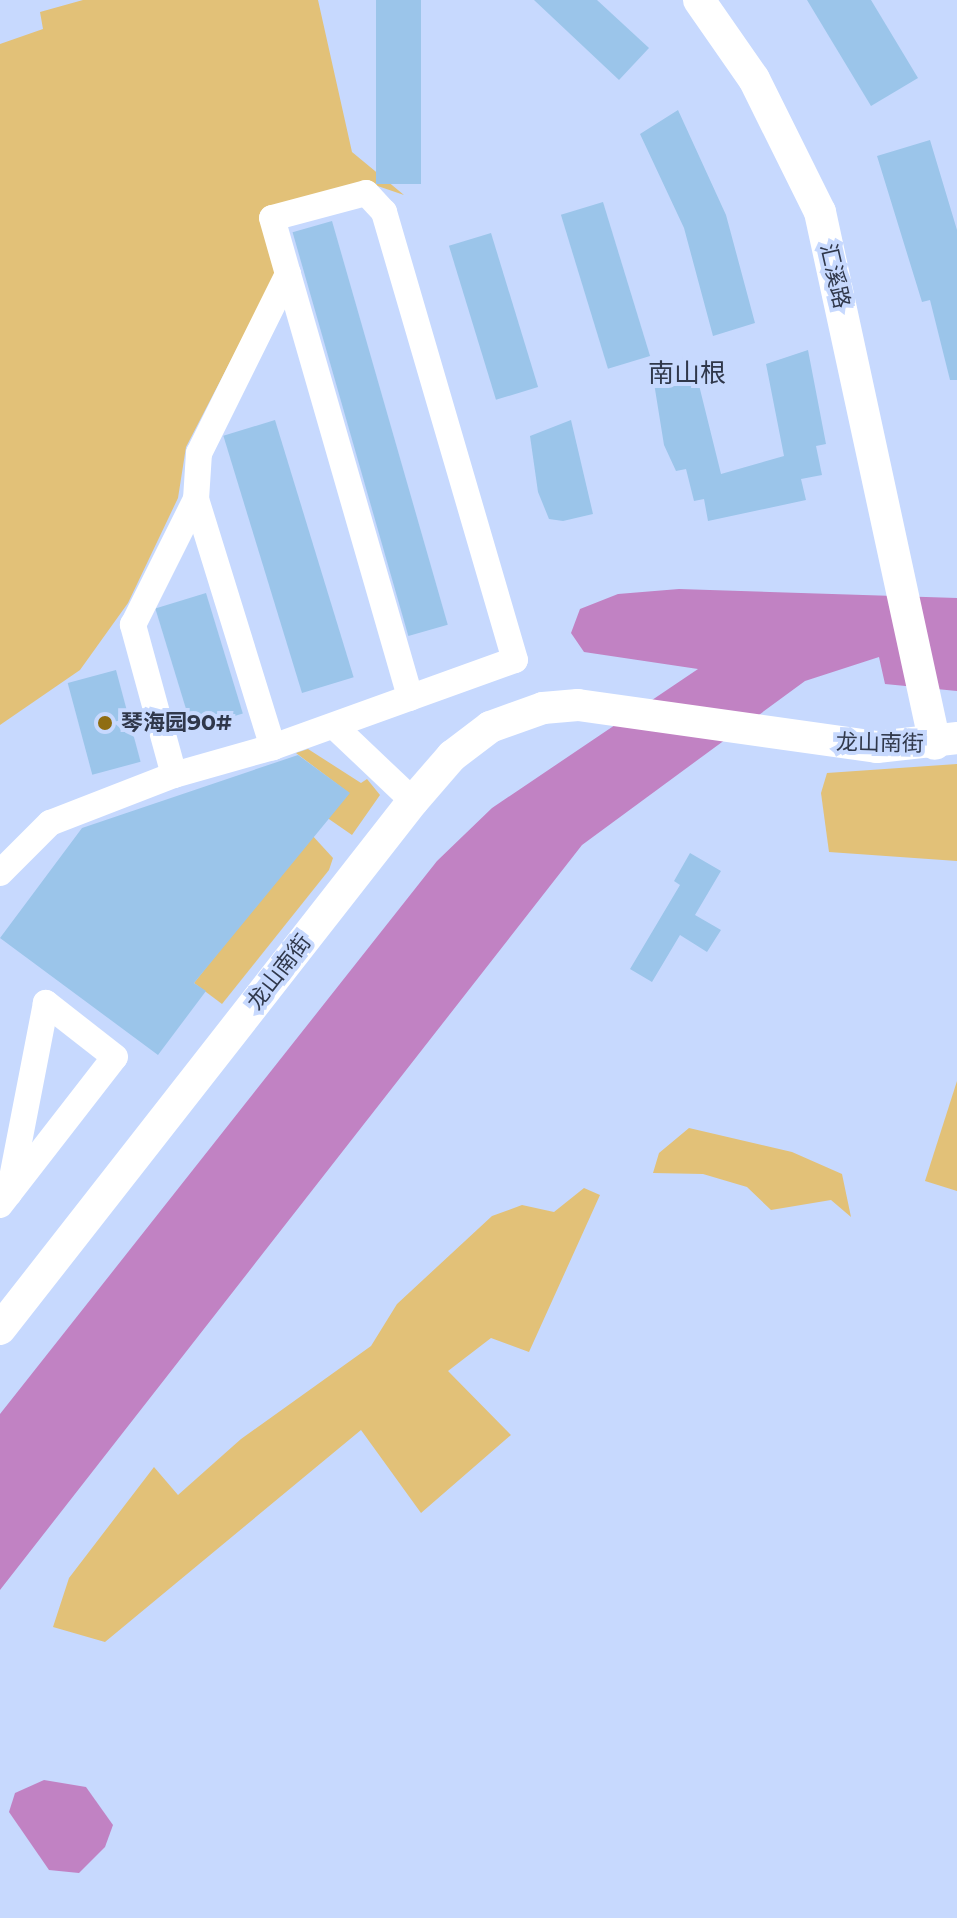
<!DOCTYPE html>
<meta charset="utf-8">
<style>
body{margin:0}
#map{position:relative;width:957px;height:1918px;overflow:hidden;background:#c7d9fe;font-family:Montserrat,"Noto Sans SC",sans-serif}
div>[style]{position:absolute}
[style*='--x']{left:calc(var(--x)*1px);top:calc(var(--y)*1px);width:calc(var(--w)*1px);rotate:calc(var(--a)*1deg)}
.green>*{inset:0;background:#e2c178}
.water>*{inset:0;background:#c182c3}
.building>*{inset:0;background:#9bc5ea;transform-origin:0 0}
.minor>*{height:26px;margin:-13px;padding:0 13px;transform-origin:13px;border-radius:13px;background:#fff}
.tertiary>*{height:32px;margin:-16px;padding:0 16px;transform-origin:16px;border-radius:16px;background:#fff}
.dots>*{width:22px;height:22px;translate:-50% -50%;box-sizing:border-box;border:4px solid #c7d9fe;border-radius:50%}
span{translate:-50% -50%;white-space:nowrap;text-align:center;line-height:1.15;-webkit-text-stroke:8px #c7d9fe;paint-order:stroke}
.street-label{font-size:22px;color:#30384b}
.poi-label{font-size:22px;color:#30384b;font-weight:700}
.left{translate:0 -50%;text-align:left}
.quarter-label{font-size:26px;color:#30384b}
</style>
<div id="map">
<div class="green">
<div style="clip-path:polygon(83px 0,318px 0,352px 152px,404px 195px,363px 181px,260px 212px,276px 273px,186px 447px,178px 498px,128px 603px,80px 670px,0 725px,0 44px,43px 29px,40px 12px)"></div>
<div style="clip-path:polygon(308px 749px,361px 783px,367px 779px,380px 795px,352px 835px,326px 817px,349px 793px,296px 753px)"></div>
<div style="clip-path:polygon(957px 764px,957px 861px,829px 852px,821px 793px,827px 773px)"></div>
<div style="clip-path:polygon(311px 834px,333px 858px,329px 870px,222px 1004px,194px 983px)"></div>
<div style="clip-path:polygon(957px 1081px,957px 1191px,925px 1181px)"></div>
<div style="clip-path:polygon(689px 1128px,792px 1152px,842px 1174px,851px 1217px,831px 1200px,771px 1210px,747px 1187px,703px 1174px,653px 1173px,659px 1153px)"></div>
<div style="clip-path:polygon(584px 1188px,600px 1195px,529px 1352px,491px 1338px,448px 1371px,511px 1435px,421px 1513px,361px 1430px,105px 1642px,53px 1627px,69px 1578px,154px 1467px,178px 1495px,241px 1439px,371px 1346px,397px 1304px,492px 1216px,522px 1205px,554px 1212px)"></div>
</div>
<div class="water">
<div style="clip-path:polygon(679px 589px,957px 598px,957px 691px,885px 684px,879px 657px,805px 681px,582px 845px,0 1590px,0 1414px,437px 861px,492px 808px,698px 669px,584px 652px,571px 633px,580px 609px,618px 594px)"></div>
<div style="clip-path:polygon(44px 1780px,86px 1787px,113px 1825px,105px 1847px,79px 1873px,49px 1870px,9px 1812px,15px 1793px)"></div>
</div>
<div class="building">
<div style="left:376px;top:0;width:45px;height:184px"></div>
<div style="clip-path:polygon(534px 0,597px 0,649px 48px,619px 80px)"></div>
<div style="clip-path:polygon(807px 0,871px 0,918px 78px,871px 106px)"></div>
<div style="clip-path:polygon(678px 110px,726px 215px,755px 323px,713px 336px,684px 228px,640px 134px)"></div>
<div style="clip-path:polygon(930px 140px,957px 230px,957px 380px,950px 380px,930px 300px,922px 302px,877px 156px)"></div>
<div style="left:603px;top:202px;width:161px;height:44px;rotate:73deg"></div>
<div style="left:332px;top:221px;width:420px;height:41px;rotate:74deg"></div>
<div style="left:491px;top:233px;width:161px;height:44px;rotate:73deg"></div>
<div style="clip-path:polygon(808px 350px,826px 444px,816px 446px,822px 475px,801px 479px,806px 500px,708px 521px,704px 499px,694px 501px,686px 469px,676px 471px,664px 445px,654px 383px,696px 373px,721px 474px,784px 456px,766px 364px)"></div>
<div style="left:275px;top:420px;width:269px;height:54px;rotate:73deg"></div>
<div style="clip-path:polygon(571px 420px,593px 514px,563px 521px,549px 519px,538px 492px,530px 436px)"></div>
<div style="left:206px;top:593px;width:126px;height:53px;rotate:73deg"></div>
<div style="left:116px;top:670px;width:95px;height:50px;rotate:75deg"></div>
<div style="clip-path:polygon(298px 755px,350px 793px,194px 983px,206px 991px,158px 1055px,0 938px,82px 828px)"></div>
<div style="clip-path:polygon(690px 853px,721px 871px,695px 915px,721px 930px,707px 952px,680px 935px,652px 982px,630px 969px,680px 885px,674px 881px)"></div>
</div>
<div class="minor">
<div style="--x:288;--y:274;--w:441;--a:73.9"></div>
<div style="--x:334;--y:726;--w:109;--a:43.5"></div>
<div style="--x:174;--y:775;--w:156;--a:-105.3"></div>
<div style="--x:133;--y:625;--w:141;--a:-63.4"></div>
<div style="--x:0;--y:873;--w:71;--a:-45"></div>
<div style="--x:50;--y:823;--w:133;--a:-21.2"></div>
<div style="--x:174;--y:775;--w:103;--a:-15.8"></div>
<div style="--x:273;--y:747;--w:257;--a:-19.8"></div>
<div style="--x:515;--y:660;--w:467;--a:-106.3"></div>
<div style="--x:384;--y:212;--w:26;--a:-133"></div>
<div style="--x:366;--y:193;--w:97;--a:165.1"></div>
<div style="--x:272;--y:218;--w:58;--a:74.1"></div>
<div style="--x:288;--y:274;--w:200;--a:116.4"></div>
<div style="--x:199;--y:453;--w:46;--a:93.7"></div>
<div style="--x:196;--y:499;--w:260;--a:72.8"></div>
<div style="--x:0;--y:1205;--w:187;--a:-52.2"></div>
<div style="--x:115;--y:1057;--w:88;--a:-142"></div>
<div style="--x:46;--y:1003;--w:194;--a:101"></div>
</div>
<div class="tertiary">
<div style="--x:699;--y:0;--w:96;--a:55.2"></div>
<div style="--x:754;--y:79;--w:148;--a:63.6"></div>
<div style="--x:820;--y:212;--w:544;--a:77.8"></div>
<div style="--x:0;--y:1329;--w:670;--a:-51.97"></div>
<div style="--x:413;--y:801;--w:60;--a:-49.1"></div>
<div style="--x:452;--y:756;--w:48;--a:-37.3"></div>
<div style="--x:490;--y:727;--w:56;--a:-19.7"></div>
<div style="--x:543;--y:708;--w:35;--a:-5"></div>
<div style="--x:578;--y:705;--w:302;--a:8"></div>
<div style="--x:877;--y:747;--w:81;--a:-6.4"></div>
</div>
<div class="dots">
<div style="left:105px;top:723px;background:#8f6d12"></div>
</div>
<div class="street-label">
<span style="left:835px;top:276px;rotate:77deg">汇溪路</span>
<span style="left:880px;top:743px;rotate:1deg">龙山南街</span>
<span style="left:279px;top:972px;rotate:-52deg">龙山南街</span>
</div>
<div class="poi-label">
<span class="left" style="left:121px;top:723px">琴海园90#</span>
</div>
<div class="quarter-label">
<span style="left:687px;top:374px">南山根</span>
</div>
</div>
